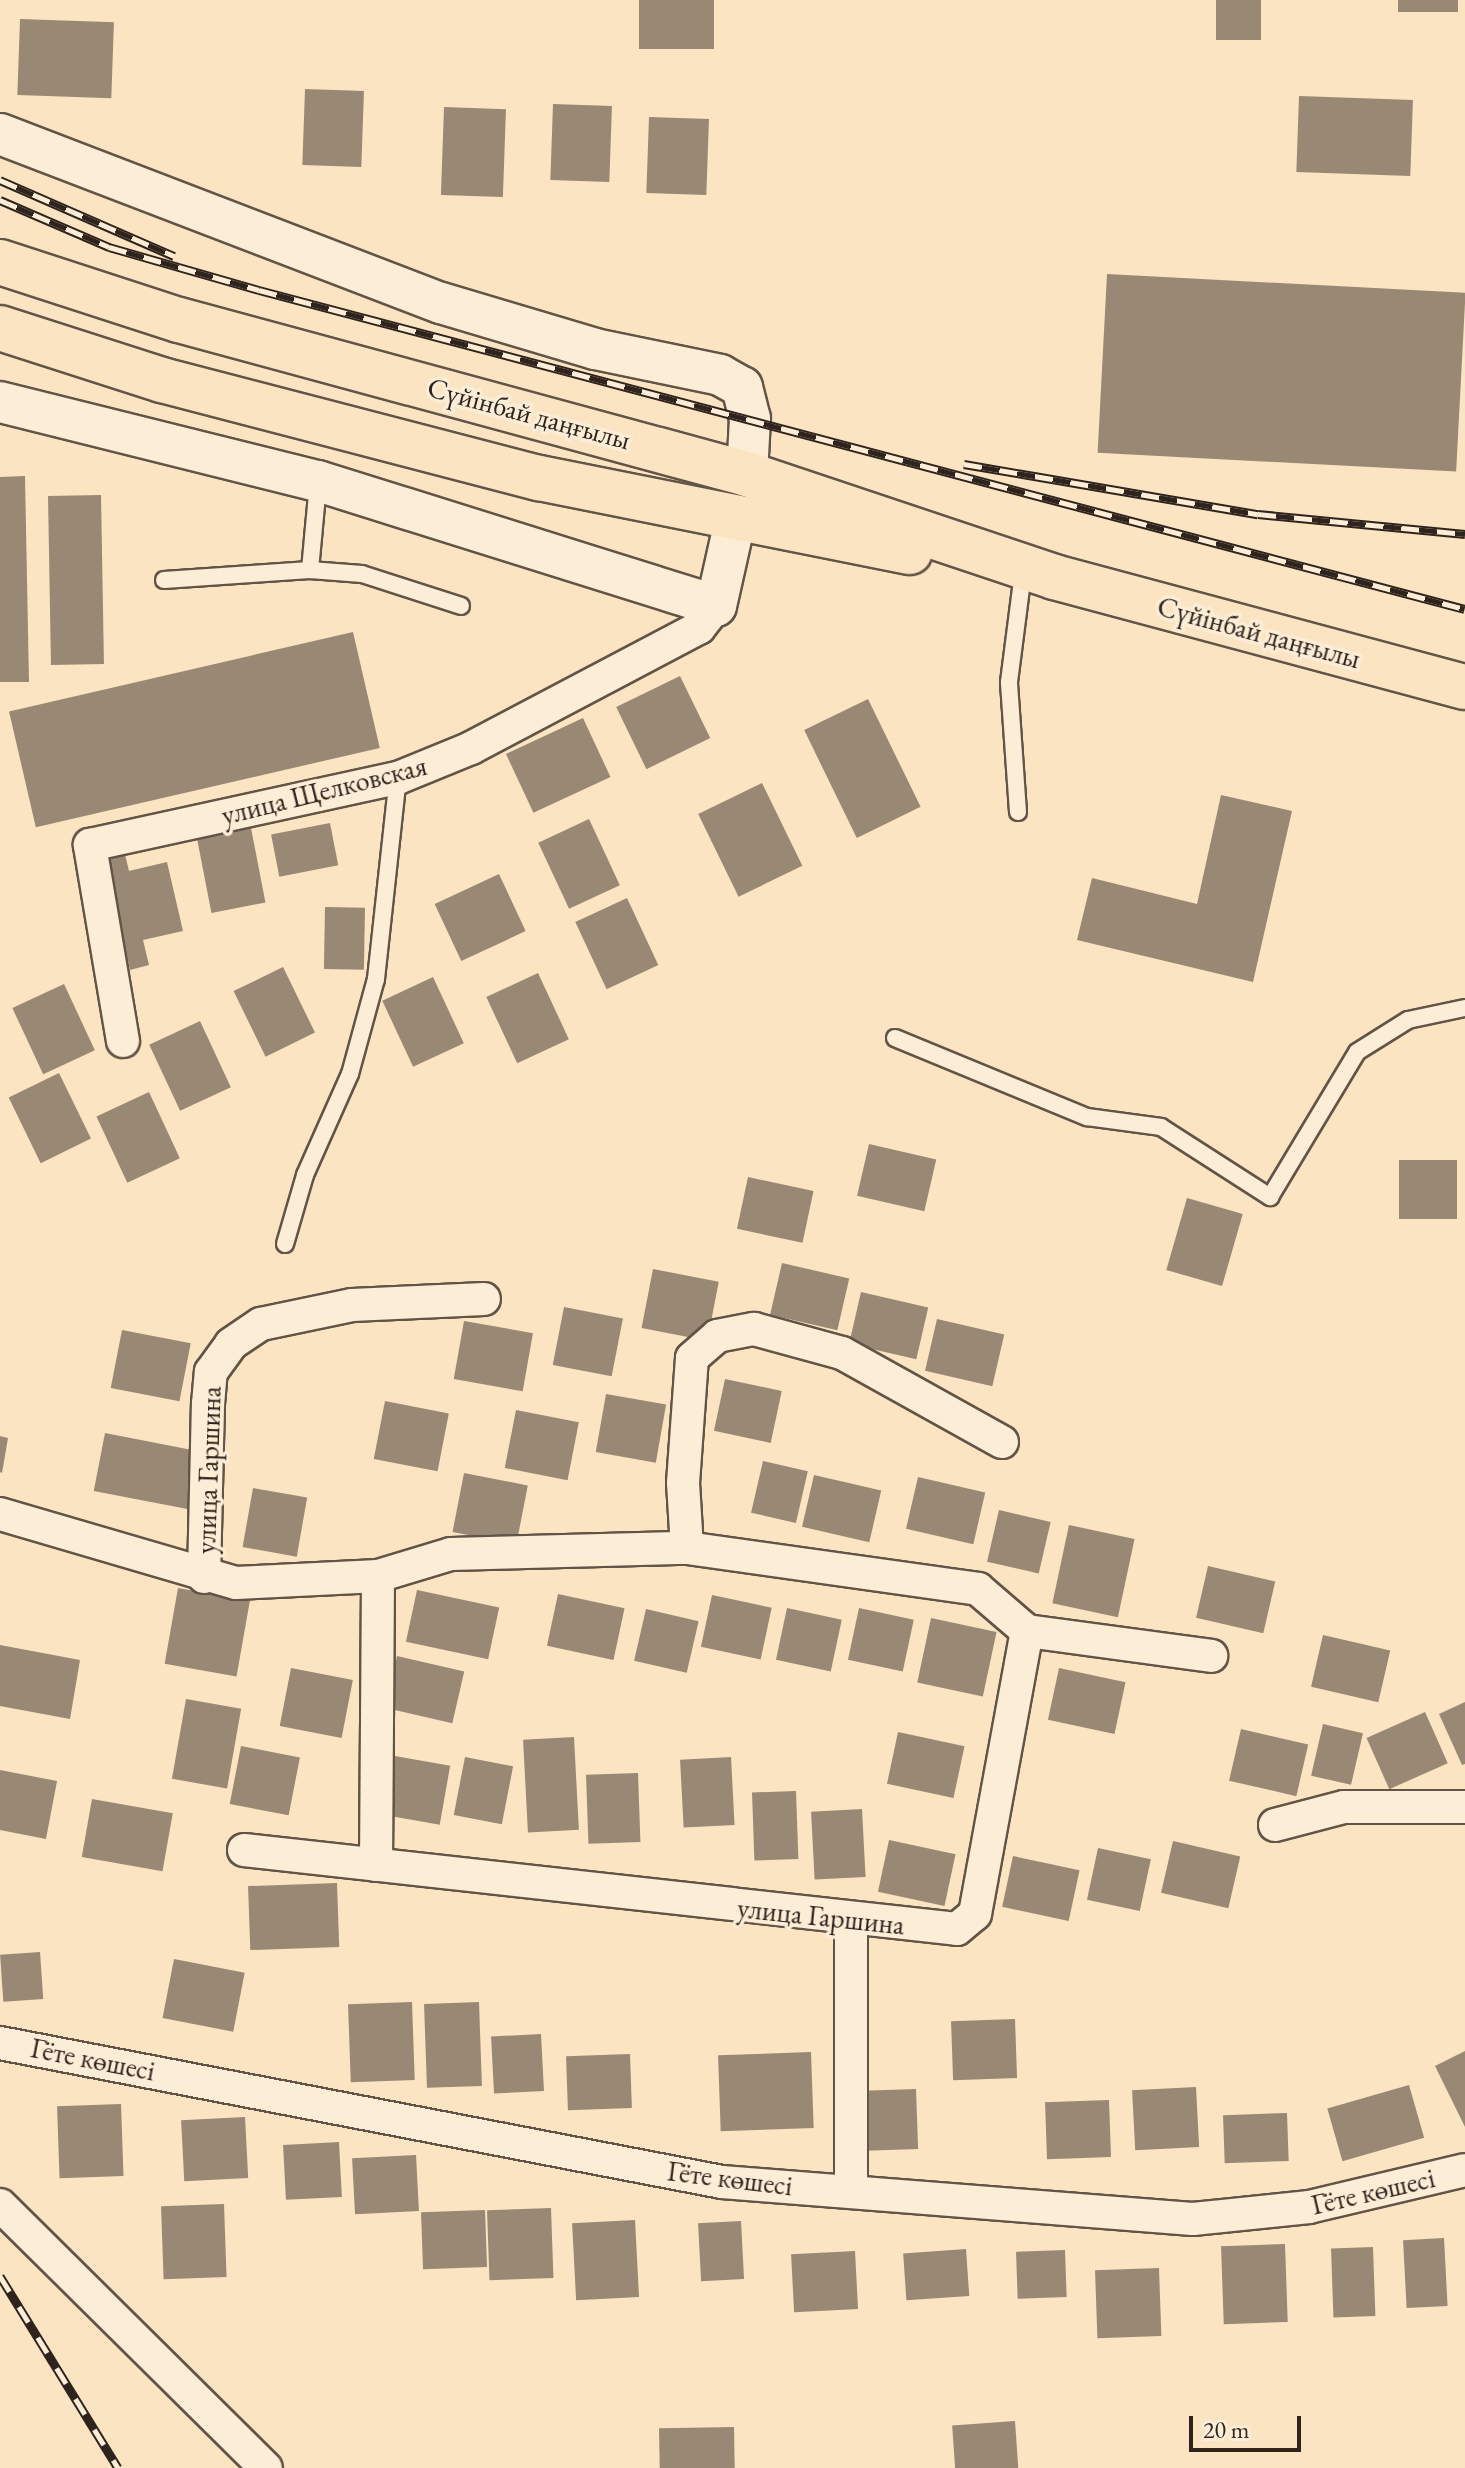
<!DOCTYPE html>
<meta charset="utf-8">
<style>
body{margin:0}
#map{position:relative;width:1465px;height:2468px;overflow:hidden;background:#fbe4c2;font-family:"EB Garamond",serif}
div>[style]{position:absolute}
[style*='--x']{left:calc(var(--x)*1px);top:calc(var(--y)*1px);width:calc(var(--w)*1px);rotate:calc(var(--a)*1deg)}
.building>*{inset:0;background:#998873;transform-origin:0 0}
.roads{filter:drop-shadow(2px 0 #625446) drop-shadow(-2px 0 #625446) drop-shadow(0 2px #625446) drop-shadow(0 -2px #625446)}
.service>*{height:16px;margin:-8px;padding:0 8px;transform-origin:8px;border-radius:8px;background:#fcedd7}
.minor>*{height:32px;margin:-16px;padding:0 16px;transform-origin:16px;border-radius:16px;background:#fcedd7}
.tertiary>*{height:40px;margin:-20px;padding:0 20px;transform-origin:20px;border-radius:20px;background:#fcedd7}
.primary>*{height:44px;margin:-22px;padding:0 22px;transform-origin:22px;border-radius:22px;background:#fbe4c2}
.rail>*{height:9px;margin-top:-4.5px;transform-origin:0;background:repeating-linear-gradient(90deg,#fcedd7 0 18px,#2f241d 0 36px);box-sizing:border-box;border-block:2px solid #2f241d}
span{translate:-50% -50%;white-space:nowrap;text-align:center;line-height:1.15;-webkit-text-stroke:7px #fcedd7;paint-order:stroke}
.street-label{font-size:28px;color:#2f241d}
.scale{position:absolute;left:1189px;top:2416px;width:112px;height:36px;box-sizing:border-box;border:4px solid #2f241d;border-top:0;padding-left:10px;font-size:24px;line-height:28px;white-space:nowrap;color:#2f241d;-webkit-text-stroke:6px #fcedd7;paint-order:stroke}
</style>
<div id="map">
<div class="building">
<div style="left:639px;top:0;width:75px;height:49px"></div>
<div style="left:1216px;top:0;width:45px;height:40px"></div>
<div style="left:1398px;top:0;width:60px;height:12px"></div>
<div style="left:20px;top:19px;width:94px;height:76px;rotate:2deg"></div>
<div style="left:305px;top:89px;width:59px;height:76px;rotate:2deg"></div>
<div style="left:1299px;top:96px;width:114px;height:76px;rotate:2deg"></div>
<div style="left:553px;top:104px;width:59px;height:76px;rotate:2deg"></div>
<div style="left:444px;top:107px;width:62px;height:88px;rotate:2deg"></div>
<div style="left:649px;top:117px;width:60px;height:76px;rotate:2deg"></div>
<div style="left:1107px;top:274px;width:359px;height:179px;rotate:3deg"></div>
<div style="clip-path:polygon(25px 476px,29px 682px,0 682px,0 477px)"></div>
<div style="left:101px;top:495px;width:169px;height:53px;rotate:89deg"></div>
<div style="left:353px;top:632px;width:119px;height:353px;rotate:77deg"></div>
<div style="left:680px;top:676px;width:69px;height:71px;rotate:64deg"></div>
<div style="left:868px;top:699px;width:120px;height:71px;rotate:64deg"></div>
<div style="left:583px;top:718px;width:65px;height:85px;rotate:65deg"></div>
<div style="left:762px;top:783px;width:92px;height:71px;rotate:64deg"></div>
<div style="clip-path:polygon(1221px 795px,1292px 811px,1253px 982px,1077px 940px,1092px 878px,1197px 904px)"></div>
<div style="left:589px;top:819px;width:73px;height:56px;rotate:65deg"></div>
<div style="left:250px;top:823px;width:81px;height:55px;rotate:79deg"></div>
<div style="left:330px;top:823px;width:43px;height:60px;rotate:79deg"></div>
<div style="clip-path:polygon(124px 850px,129px 871px,167px 862px,183px 931px,143px 940px,149px 965px,130px 970px,104px 855px)"></div>
<div style="left:499px;top:874px;width:63px;height:71px;rotate:65deg"></div>
<div style="left:627px;top:898px;width:74px;height:57px;rotate:65deg"></div>
<div style="left:325px;top:907px;width:40px;height:62px;rotate:1deg"></div>
<div style="left:283px;top:967px;width:73px;height:55px;rotate:64deg"></div>
<div style="left:538px;top:973px;width:73px;height:57px;rotate:65deg"></div>
<div style="left:433px;top:977px;width:73px;height:56px;rotate:65deg"></div>
<div style="left:64px;top:984px;width:73px;height:57px;rotate:65deg"></div>
<div style="left:200px;top:1021px;width:73px;height:56px;rotate:65deg"></div>
<div style="left:59px;top:1073px;width:73px;height:56px;rotate:64deg"></div>
<div style="left:149px;top:1092px;width:73px;height:58px;rotate:65deg"></div>
<div style="left:869px;top:1144px;width:69px;height:53px;rotate:13deg"></div>
<div style="left:1399px;top:1160px;width:58px;height:59px"></div>
<div style="left:748px;top:1177px;width:67px;height:53px;rotate:12deg"></div>
<div style="left:1187px;top:1198px;width:58px;height:75px;rotate:16deg"></div>
<div style="left:782px;top:1263px;width:69px;height:53px;rotate:13deg"></div>
<div style="left:653px;top:1269px;width:67px;height:60px;rotate:11deg"></div>
<div style="left:861px;top:1292px;width:69px;height:53px;rotate:13deg"></div>
<div style="left:564px;top:1307px;width:60px;height:59px;rotate:11deg"></div>
<div style="left:937px;top:1319px;width:69px;height:53px;rotate:13deg"></div>
<div style="left:464px;top:1321px;width:70px;height:59px;rotate:10deg"></div>
<div style="left:122px;top:1330px;width:70px;height:59px;rotate:11deg"></div>
<div style="left:725px;top:1379px;width:58px;height:53px;rotate:12deg"></div>
<div style="left:606px;top:1394px;width:61px;height:59px;rotate:10deg"></div>
<div style="left:385px;top:1401px;width:65px;height:59px;rotate:11deg"></div>
<div style="left:516px;top:1410px;width:64px;height:59px;rotate:11deg"></div>
<div style="left:105px;top:1433px;width:98px;height:59px;rotate:11deg"></div>
<div style="clip-path:polygon(0 1436px,8px 1438px,2px 1473px,0 1472px)"></div>
<div style="left:763px;top:1461px;width:46px;height:53px;rotate:13deg"></div>
<div style="left:464px;top:1473px;width:65px;height:60px;rotate:11deg"></div>
<div style="left:814px;top:1475px;width:69px;height:53px;rotate:13deg"></div>
<div style="left:918px;top:1477px;width:69px;height:53px;rotate:13deg"></div>
<div style="left:253px;top:1488px;width:55px;height:60px;rotate:10deg"></div>
<div style="left:999px;top:1510px;width:53px;height:53px;rotate:13deg"></div>
<div style="left:1069px;top:1525px;width:67px;height:80px;rotate:12deg"></div>
<div style="left:1208px;top:1566px;width:69px;height:53px;rotate:13deg"></div>
<div style="left:178px;top:1588px;width:73px;height:77px;rotate:10deg"></div>
<div style="left:417px;top:1590px;width:84px;height:53px;rotate:12deg"></div>
<div style="left:558px;top:1594px;width:68px;height:53px;rotate:12deg"></div>
<div style="left:712px;top:1595px;width:61px;height:53px;rotate:12deg"></div>
<div style="left:787px;top:1608px;width:56px;height:53px;rotate:12deg"></div>
<div style="left:859px;top:1608px;width:56px;height:53px;rotate:12deg"></div>
<div style="left:646px;top:1609px;width:54px;height:53px;rotate:13deg"></div>
<div style="left:931px;top:1618px;width:67px;height:66px;rotate:12deg"></div>
<div style="left:1323px;top:1635px;width:69px;height:53px;rotate:13deg"></div>
<div style="clip-path:polygon(0 1645px,80px 1660px,70px 1719px,0 1706px)"></div>
<div style="left:397px;top:1656px;width:69px;height:53px;rotate:13deg"></div>
<div style="left:291px;top:1668px;width:63px;height:59px;rotate:11deg"></div>
<div style="left:1059px;top:1668px;width:68px;height:53px;rotate:12deg"></div>
<div style="left:186px;top:1699px;width:56px;height:81px;rotate:10deg"></div>
<div style="clip-path:polygon(1465px 1702px,1465px 1764px,1462px 1765px,1439px 1714px)"></div>
<div style="left:1425px;top:1712px;width:56px;height:64px;rotate:66deg"></div>
<div style="left:1323px;top:1724px;width:41px;height:53px;rotate:13deg"></div>
<div style="left:1241px;top:1729px;width:69px;height:53px;rotate:13deg"></div>
<div style="left:898px;top:1732px;width:68px;height:53px;rotate:12deg"></div>
<div style="left:574px;top:1737px;width:93px;height:51px;rotate:87deg"></div>
<div style="left:241px;top:1746px;width:60px;height:59px;rotate:11deg"></div>
<div style="left:395px;top:1756px;width:56px;height:60px;rotate:10deg"></div>
<div style="left:465px;top:1757px;width:49px;height:59px;rotate:11deg"></div>
<div style="left:731px;top:1757px;width:68px;height:51px;rotate:87deg"></div>
<div style="clip-path:polygon(0 1770px,57px 1781px,46px 1839px,0 1830px)"></div>
<div style="left:638px;top:1773px;width:69px;height:52px;rotate:88deg"></div>
<div style="left:796px;top:1791px;width:68px;height:44px;rotate:88deg"></div>
<div style="left:92px;top:1799px;width:82px;height:59px;rotate:10deg"></div>
<div style="left:862px;top:1809px;width:68px;height:51px;rotate:87deg"></div>
<div style="left:889px;top:1840px;width:68px;height:53px;rotate:12deg"></div>
<div style="left:1173px;top:1841px;width:69px;height:53px;rotate:13deg"></div>
<div style="left:1098px;top:1848px;width:54px;height:53px;rotate:12deg"></div>
<div style="left:1013px;top:1856px;width:68px;height:52px;rotate:12deg"></div>
<div style="left:337px;top:1883px;width:64px;height:89px;rotate:88deg"></div>
<div style="left:40px;top:1952px;width:47px;height:40px;rotate:86deg"></div>
<div style="left:174px;top:1959px;width:72px;height:60px;rotate:11deg"></div>
<div style="left:412px;top:2002px;width:78px;height:64px;rotate:88deg"></div>
<div style="left:479px;top:2002px;width:84px;height:55px;rotate:88deg"></div>
<div style="left:1015px;top:2019px;width:59px;height:64px;rotate:88deg"></div>
<div style="left:541px;top:2034px;width:57px;height:50px;rotate:87deg"></div>
<div style="clip-path:polygon(1465px 2051px,1465px 2127px,1435px 2066px)"></div>
<div style="left:811px;top:2052px;width:76px;height:93px;rotate:88deg"></div>
<div style="left:630px;top:2054px;width:54px;height:64px;rotate:88deg"></div>
<div style="left:1409px;top:2085px;width:55px;height:85px;rotate:74deg"></div>
<div style="left:1196px;top:2087px;width:60px;height:64px;rotate:87deg"></div>
<div style="left:916px;top:2089px;width:60px;height:60px;rotate:88deg"></div>
<div style="left:1109px;top:2100px;width:57px;height:64px;rotate:88deg"></div>
<div style="left:121px;top:2104px;width:72px;height:64px;rotate:88deg"></div>
<div style="left:1287px;top:2113px;width:48px;height:64px;rotate:88deg"></div>
<div style="left:245px;top:2117px;width:61px;height:64px;rotate:87deg"></div>
<div style="left:339px;top:2142px;width:55px;height:56px;rotate:87deg"></div>
<div style="left:416px;top:2155px;width:56px;height:64px;rotate:87deg"></div>
<div style="left:224px;top:2204px;width:73px;height:63px;rotate:88deg"></div>
<div style="left:551px;top:2208px;width:70px;height:64px;rotate:88deg"></div>
<div style="left:485px;top:2210px;width:57px;height:64px;rotate:88deg"></div>
<div style="left:635px;top:2220px;width:77px;height:63px;rotate:87deg"></div>
<div style="left:741px;top:2221px;width:58px;height:43px;rotate:87deg"></div>
<div style="left:1444px;top:2238px;width:68px;height:41px;rotate:87deg"></div>
<div style="left:1285px;top:2244px;width:78px;height:64px;rotate:88deg"></div>
<div style="left:1373px;top:2247px;width:69px;height:42px;rotate:88deg"></div>
<div style="left:966px;top:2249px;width:47px;height:63px;rotate:86deg"></div>
<div style="left:1065px;top:2250px;width:47px;height:49px;rotate:88deg"></div>
<div style="left:855px;top:2251px;width:58px;height:64px;rotate:87deg"></div>
<div style="left:1159px;top:2268px;width:68px;height:64px;rotate:88deg"></div>
<div style="left:1015px;top:2421px;width:47px;height:63px;rotate:86deg"></div>
<div style="left:734px;top:2427px;width:41px;height:75px;rotate:89deg"></div>
</div>
<div class="roads">
<div class="service">
<div style="--x:310;--y:570;--w:87;--a:-84.7"></div>
<div style="--x:164;--y:580;--w:146;--a:-3.9"></div>
<div style="--x:310;--y:570;--w:52;--a:4.4"></div>
<div style="--x:362;--y:574;--w:104;--a:17.9"></div>
<div style="--x:1018;--y:812;--w:130;--a:-94"></div>
<div style="--x:1009;--y:682;--w:111;--a:-82.7"></div>
<div style="--x:895;--y:1038;--w:208;--a:22.4"></div>
<div style="--x:1087;--y:1117;--w:75;--a:7.7"></div>
<div style="--x:1161;--y:1127;--w:130;--a:32.7"></div>
<div style="--x:1270;--y:1197;--w:169;--a:-59"></div>
<div style="--x:1357;--y:1052;--w:60;--a:-32.1"></div>
<div style="--x:1408;--y:1020;--w:58;--a:-11.9"></div>
<div style="--x:285;--y:1244;--w:72;--a:-73.8"></div>
<div style="--x:305;--y:1175;--w:111;--a:-66"></div>
<div style="--x:350;--y:1074;--w:98;--a:-74.7"></div>
<div style="--x:376;--y:979;--w:202;--a:-83.8"></div>
</div>
<div class="minor">
<div style="--x:123;--y:1041;--w:199;--a:-99.6"></div>
<div style="--x:90;--y:845;--w:315;--a:-12.3"></div>
<div style="--x:398;--y:778;--w:79;--a:-22.3"></div>
<div style="--x:471;--y:748;--w:258;--a:-27.8"></div>
<div style="--x:699;--y:628;--w:28;--a:-52"></div>
<div style="--x:0;--y:1514;--w:246;--a:16.3"></div>
<div style="--x:236;--y:1583;--w:142;--a:-2.8"></div>
<div style="--x:378;--y:1576;--w:76;--a:-16.8"></div>
<div style="--x:451;--y:1554;--w:236;--a:-1.5"></div>
<div style="--x:687;--y:1548;--w:294;--a:8"></div>
<div style="--x:978;--y:1589;--w:65;--a:40.6"></div>
<div style="--x:1027;--y:1631;--w:186;--a:7.7"></div>
<div style="--x:687;--y:1548;--w:65;--a:-93.5"></div>
<div style="--x:683;--y:1483;--w:125;--a:-85.9"></div>
<div style="--x:692;--y:1358;--w:33;--a:-41"></div>
<div style="--x:717;--y:1336;--w:38;--a:-11"></div>
<div style="--x:754;--y:1329;--w:91;--a:15.3"></div>
<div style="--x:842;--y:1353;--w:183;--a:29.1"></div>
<div style="--x:204;--y:1577;--w:173;--a:-88.7"></div>
<div style="--x:208;--y:1404;--w:32;--a:-85"></div>
<div style="--x:211;--y:1372;--w:34;--a:-54"></div>
<div style="--x:231;--y:1344;--w:36;--a:-34"></div>
<div style="--x:261;--y:1324;--w:93;--a:-11.8"></div>
<div style="--x:352;--y:1305;--w:132;--a:-2.6"></div>
<div style="--x:1275;--y:1825;--w:71;--a:-14.6"></div>
<div style="--x:1344;--y:1807;--w:121;--a:0"></div>
<div style="--x:244;--y:1850;--w:717;--a:6.32"></div>
<div style="--x:957;--y:1929;--w:23;--a:-40"></div>
<div style="--x:975;--y:1914;--w:288;--a:-79.6"></div>
<div style="--x:376;--y:1865;--w:289;--a:-89.6"></div>
<div style="--x:851;--y:1921;--w:269;--a:90"></div>
<div style="--x:0;--y:2043;--w:735;--a:10.9"></div>
<div style="--x:722;--y:2182;--w:472;--a:4.5"></div>
<div style="--x:1193;--y:2219;--w:117;--a:-5.9"></div>
<div style="--x:1309;--y:2207;--w:160;--a:-13.3"></div>
<div style="--x:0;--y:2205;--w:374;--a:44.7"></div>
</div>
<div class="tertiary">
<div style="--x:0;--y:134;--w:472;--a:21"></div>
<div style="--x:441;--y:303;--w:161;--a:16.6"></div>
<div style="--x:595;--y:349;--w:128;--a:11.7"></div>
<div style="--x:720;--y:375;--w:25;--a:29"></div>
<div style="--x:742;--y:387;--w:33;--a:76"></div>
<div style="--x:750;--y:419;--w:55;--a:93.1"></div>
<div style="--x:0;--y:402;--w:328;--a:14"></div>
<div style="--x:318;--y:481;--w:417;--a:17.4"></div>
<div style="--x:716;--y:606;--w:87;--a:-77.4"></div>
</div>
<div class="primary">
<div style="--x:0;--y:262;--w:188;--a:18"></div>
<div style="--x:179;--y:320;--w:589;--a:15.17"></div>
<div style="--x:747;--y:474;--w:324;--a:18.5"></div>
<div style="--x:1054;--y:577;--w:425;--a:15"></div>
<div style="--x:0;--y:328;--w:170;--a:17.8"></div>
<div style="--x:162;--y:380;--w:390;--a:14.6"></div>
<div style="--x:539;--y:478;--w:378;--a:11.3"></div>
</div>
</div>
<div class="rail">
<div style="--x:0;--y:180;--w:190;--a:23.6"></div>
<div style="--x:0;--y:200;--w:119;--a:23.3"></div>
<div style="--x:109;--y:247;--w:156;--a:16"></div>
<div style="--x:259;--y:290;--w:1247;--a:14.82"></div>
<div style="--x:964;--y:464;--w:298;--a:9.7"></div>
<div style="--x:1258;--y:514;--w:208;--a:5.5"></div>
<div style="--x:0;--y:2276;--w:225;--a:58.4"></div>
</div>
<div class="street-label">
<span style="left:529px;top:413px;rotate:15deg">Сүйінбай даңғылы</span>
<span style="left:1259px;top:632px;rotate:15deg">Сүйінбай даңғылы</span>
<span style="left:324px;top:790px;rotate:-14deg">улица Щелковская</span>
<span style="left:208px;top:1470px;rotate:-88deg">улица Гаршина</span>
<span style="left:821px;top:1916px;rotate:6deg">улица Гаршина</span>
<span style="left:93px;top:2059px;rotate:11deg">Гёте көшесі</span>
<span style="left:730px;top:2178px;rotate:7deg">Гёте көшесі</span>
<span style="left:1373px;top:2191px;rotate:-13deg">Гёте көшесі</span>
</div>
<div class="scale">20 m</div>
</div>
